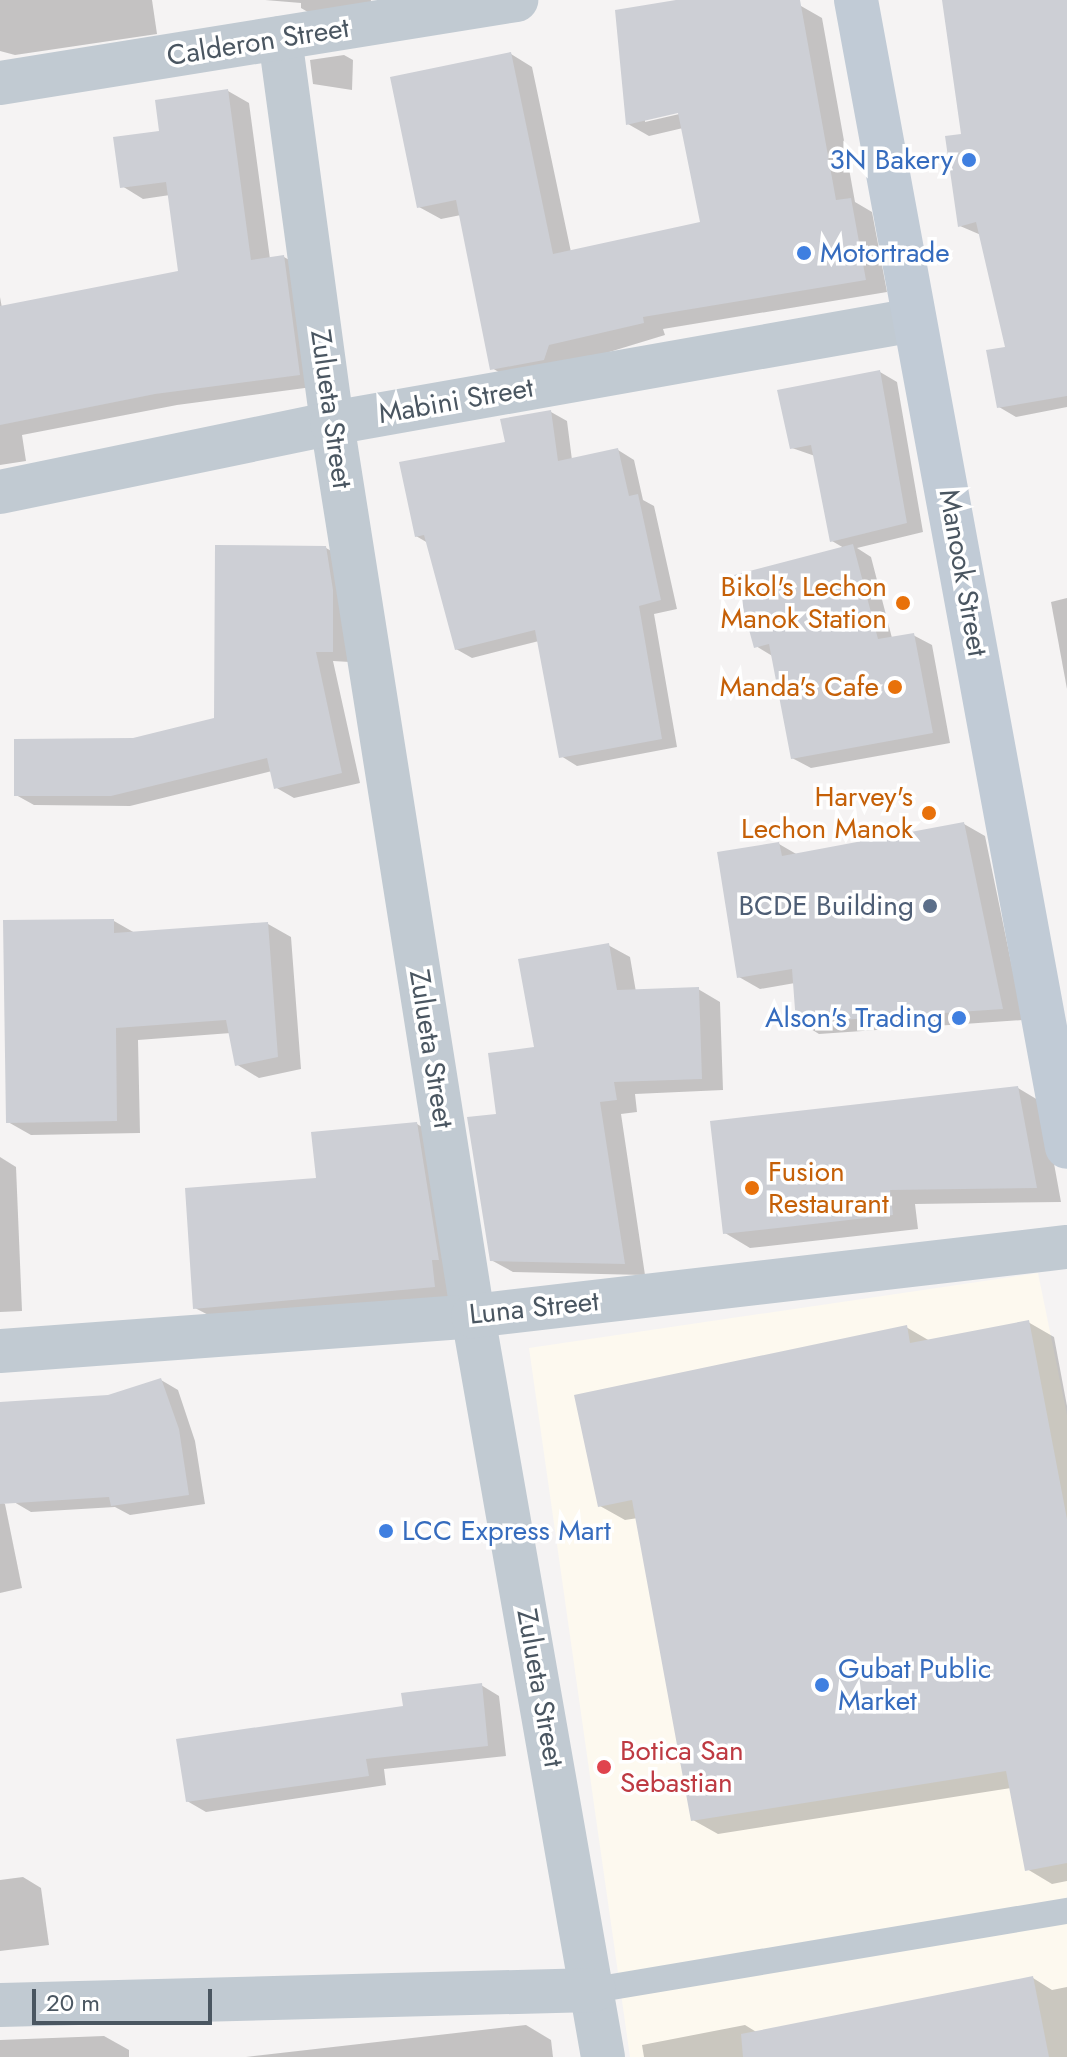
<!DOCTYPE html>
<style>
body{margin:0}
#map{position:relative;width:1067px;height:2057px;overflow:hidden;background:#f5f3f3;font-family:Jost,sans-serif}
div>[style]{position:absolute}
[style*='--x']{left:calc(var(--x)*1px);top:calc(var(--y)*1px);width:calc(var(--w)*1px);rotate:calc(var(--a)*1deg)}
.commercial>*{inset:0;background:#fdf9ef}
.shadow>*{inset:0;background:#0003}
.building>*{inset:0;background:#cdcfd5}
.lane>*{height:26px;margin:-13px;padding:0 13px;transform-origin:13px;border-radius:13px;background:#c1cad2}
.street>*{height:44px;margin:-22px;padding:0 22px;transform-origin:22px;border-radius:22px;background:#c1cad2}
.secondary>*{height:44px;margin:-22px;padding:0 22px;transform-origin:22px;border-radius:22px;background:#c1cbd6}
.dots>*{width:22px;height:22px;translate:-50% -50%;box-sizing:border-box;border:4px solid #fff;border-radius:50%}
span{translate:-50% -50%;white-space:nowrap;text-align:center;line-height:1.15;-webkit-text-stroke:7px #fff;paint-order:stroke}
.street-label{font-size:28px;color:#4a5661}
.shop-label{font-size:28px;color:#366cbe}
.right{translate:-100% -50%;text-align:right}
.left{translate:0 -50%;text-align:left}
.food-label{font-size:28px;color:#c56008}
.service-label{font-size:28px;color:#4e5e75}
.health-label{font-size:28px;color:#be3a42}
.scale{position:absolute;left:32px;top:1989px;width:180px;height:36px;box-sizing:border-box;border:4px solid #4a5661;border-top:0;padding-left:10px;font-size:24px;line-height:28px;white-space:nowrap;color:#4a5661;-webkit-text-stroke:6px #fff;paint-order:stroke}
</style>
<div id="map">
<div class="commercial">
<div style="clip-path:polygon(1038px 1273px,1067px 1415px,1067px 2057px,630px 2057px,529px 1348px)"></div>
</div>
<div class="shadow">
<div style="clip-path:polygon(0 0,152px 0,157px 34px,15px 55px,0 51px)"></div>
<div style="clip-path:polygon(265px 0,371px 0,370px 15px,325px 22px,301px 8px,301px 3px)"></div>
<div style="clip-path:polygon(evenodd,688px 0,801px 6px,822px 18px,855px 202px,872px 212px,887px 292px,663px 329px,665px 335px,514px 381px,492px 368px,461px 215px,441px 219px,419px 207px,511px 54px,532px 67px,571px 252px,703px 224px,683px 128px,649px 136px,628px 124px,688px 0,687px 108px,688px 112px,645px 122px,645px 118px,687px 108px)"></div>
<div style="clip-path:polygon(944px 0,1067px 0,1067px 407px,1016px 417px,999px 407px,1007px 348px,981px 235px,960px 226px,963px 136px)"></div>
<div style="clip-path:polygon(344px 55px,353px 60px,352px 90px,313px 84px,310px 60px)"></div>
<div style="clip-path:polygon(228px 91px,249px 103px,270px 259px,284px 257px,305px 269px,320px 386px,177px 405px,22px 435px,26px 461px,0 465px,0 297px,2px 308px,180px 273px,170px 195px,143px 199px,122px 186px,161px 133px)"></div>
<div style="clip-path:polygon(880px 372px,897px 382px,923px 532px,857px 548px,871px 557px,892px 638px,913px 635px,932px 645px,950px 743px,811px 768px,792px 758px,774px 657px,756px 646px,844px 548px,832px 541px,815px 456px,792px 448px)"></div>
<div style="clip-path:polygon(551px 412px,567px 421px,572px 460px,618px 450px,634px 460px,643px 500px,654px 506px,677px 609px,654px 614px,677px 747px,577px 766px,561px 756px,539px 641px,472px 658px,456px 649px,428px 543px,416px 536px,507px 443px)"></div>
<div style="clip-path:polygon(326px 548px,344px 558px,350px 662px,333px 661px,360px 783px,294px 798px,275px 787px,272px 771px,130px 806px,34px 805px,16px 795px,133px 740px,216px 720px)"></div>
<div style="clip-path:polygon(1067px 598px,1067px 689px,1051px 602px)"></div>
<div style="clip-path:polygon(964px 824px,985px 836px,1023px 1020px,819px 1034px,798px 1021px,795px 983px,760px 989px,739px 977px,779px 844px,798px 855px)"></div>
<div style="clip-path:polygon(114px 921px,135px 933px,268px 924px,291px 937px,301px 1069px,259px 1078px,236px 1064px,231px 1033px,138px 1040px,140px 1133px,31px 1135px,8px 1122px)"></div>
<div style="clip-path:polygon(608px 945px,630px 957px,636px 992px,698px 989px,720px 1002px,723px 1090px,635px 1094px,637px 1112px,621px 1114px,645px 1275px,513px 1272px,491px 1260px,498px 1116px,536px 1049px)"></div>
<div style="clip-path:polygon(1018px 1088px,1043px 1103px,1061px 1202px,915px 1204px,918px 1229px,750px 1248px,725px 1233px)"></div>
<div style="clip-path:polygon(417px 1124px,439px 1137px,456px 1299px,218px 1320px,195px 1308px,318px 1180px)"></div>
<div style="clip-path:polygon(0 1157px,16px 1167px,22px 1311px,0 1312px)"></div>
<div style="clip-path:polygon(1028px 1322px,1054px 1337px,1067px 1406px,1067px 1881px,1052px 1884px,1027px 1869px,1011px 1788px,718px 1834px,693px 1820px,638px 1518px,625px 1520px,600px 1506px,906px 1327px,930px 1341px)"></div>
<div style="clip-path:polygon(161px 1380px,178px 1390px,195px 1441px,205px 1504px,130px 1515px,115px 1507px,31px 1512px,14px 1502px,108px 1397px)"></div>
<div style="clip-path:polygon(0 1501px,5px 1504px,22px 1588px,0 1593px)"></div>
<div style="clip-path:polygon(481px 1685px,499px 1696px,506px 1756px,384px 1769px,386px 1785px,206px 1812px,187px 1801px,405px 1708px)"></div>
<div style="clip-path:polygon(23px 1877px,41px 1888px,49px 1945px,0 1951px,0 1880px)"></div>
<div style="clip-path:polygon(1033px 1978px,1052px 1990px,1067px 1987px,1067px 2057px,644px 2057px,642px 2045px,745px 2025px,758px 2033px)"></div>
<div style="clip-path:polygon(526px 2025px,551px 2040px,553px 2057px,246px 2057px)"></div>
<div style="clip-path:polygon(104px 2036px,129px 2050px,129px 2057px,0 2057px,0 2040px)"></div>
</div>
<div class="building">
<div style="clip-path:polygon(676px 0,800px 0,836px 200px,851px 198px,866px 280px,643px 317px,644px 323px,549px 345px,544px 360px,490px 370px,456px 200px,417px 208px,390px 77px,511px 52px,553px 254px,700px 222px,678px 113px,626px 125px,615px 10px)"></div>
<div style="clip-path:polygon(942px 0,1067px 0,1067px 396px,997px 408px,986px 350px,1005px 347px,976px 222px,958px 227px,945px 136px,961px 134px)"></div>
<div style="clip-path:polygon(228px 89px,251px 260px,284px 255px,300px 375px,155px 394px,0 425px,0 306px,178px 271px,166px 182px,120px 188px,113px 137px,159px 131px,155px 100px)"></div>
<div style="clip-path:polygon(880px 370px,907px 523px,830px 542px,811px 445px,790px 449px,777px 390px)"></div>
<div style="clip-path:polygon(551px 410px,558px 461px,618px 448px,629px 496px,638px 494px,661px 600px,639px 606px,662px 739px,559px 758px,535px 630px,455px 650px,424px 535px,415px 537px,399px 462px,505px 442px,500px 419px)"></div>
<div style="clip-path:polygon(853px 544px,878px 639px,914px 633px,933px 733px,791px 759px,769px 644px,754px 648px,734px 575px)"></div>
<div style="clip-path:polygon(215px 545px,326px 546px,333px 590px,333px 652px,316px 652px,342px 773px,274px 789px,267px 758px,111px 796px,14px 796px,14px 739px,133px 738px,214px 718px)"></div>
<div style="clip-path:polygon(964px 822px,1003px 1009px,796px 1023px,792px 969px,737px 978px,717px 852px,779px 842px,782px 856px)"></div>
<div style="clip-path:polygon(114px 919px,114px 933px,268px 922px,278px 1057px,235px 1066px,226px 1020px,116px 1028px,117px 1121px,6px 1123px,3px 920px)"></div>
<div style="clip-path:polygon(609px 943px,617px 990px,699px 987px,702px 1079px,614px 1082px,617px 1100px,600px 1102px,625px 1264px,490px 1261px,467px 1117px,496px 1114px,488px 1053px,534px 1047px,518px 959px)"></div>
<div style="clip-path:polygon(1018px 1086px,1037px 1188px,890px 1190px,893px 1215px,723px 1234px,710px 1121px)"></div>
<div style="clip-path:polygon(417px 1122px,439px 1260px,432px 1260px,435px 1287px,193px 1309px,185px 1188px,316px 1178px,311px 1132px)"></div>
<div style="clip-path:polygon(1029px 1320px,1067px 1519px,1067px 1863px,1025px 1871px,1006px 1771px,691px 1821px,632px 1500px,598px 1507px,574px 1395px,907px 1325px,910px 1343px)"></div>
<div style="clip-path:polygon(161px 1378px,179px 1429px,189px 1495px,111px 1506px,109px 1497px,0 1504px,0 1402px,108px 1395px)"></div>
<div style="clip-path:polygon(482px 1683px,488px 1746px,366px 1759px,369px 1776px,186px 1802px,176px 1739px,403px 1706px,401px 1693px)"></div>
<div style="clip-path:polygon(1033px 1976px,1049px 2057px,743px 2057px,741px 2034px)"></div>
</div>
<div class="lane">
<div style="--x:594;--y:1990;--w:480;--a:-9.5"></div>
</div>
<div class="street">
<div style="--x:280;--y:38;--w:388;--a:82.3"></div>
<div style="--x:332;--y:423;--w:904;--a:81.03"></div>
<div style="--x:473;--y:1316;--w:752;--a:80.05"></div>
<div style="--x:0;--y:83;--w:523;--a:-9.14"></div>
<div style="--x:0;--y:492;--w:339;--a:-11.7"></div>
<div style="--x:332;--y:423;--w:591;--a:-10.04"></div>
<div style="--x:0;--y:1351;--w:474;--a:-4.2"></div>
<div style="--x:473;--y:1316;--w:598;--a:-6.63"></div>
<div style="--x:0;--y:2005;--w:594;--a:-1.45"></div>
</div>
<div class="secondary">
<div style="--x:856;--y:0;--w:1166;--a:79.58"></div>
</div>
<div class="dots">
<div style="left:969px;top:160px;background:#3f7fe0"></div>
<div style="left:804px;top:253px;background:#3f7fe0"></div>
<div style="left:903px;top:603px;background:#e8710a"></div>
<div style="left:895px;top:687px;background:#e8710a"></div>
<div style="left:929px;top:813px;background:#e8710a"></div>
<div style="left:930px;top:906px;background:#5c6f8a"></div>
<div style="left:959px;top:1018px;background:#3f7fe0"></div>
<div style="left:752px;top:1188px;background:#e8710a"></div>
<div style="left:386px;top:1531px;background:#3f7fe0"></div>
<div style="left:822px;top:1685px;background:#3f7fe0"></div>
<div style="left:604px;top:1767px;background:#e0444e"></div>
</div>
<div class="street-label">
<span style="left:258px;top:42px;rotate:-9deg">Calderon Street</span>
<span style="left:456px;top:401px;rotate:-10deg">Mabini Street</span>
<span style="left:331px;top:409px;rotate:82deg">Zulueta Street</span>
<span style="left:963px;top:573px;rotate:80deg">Manook Street</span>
<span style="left:431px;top:1049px;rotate:81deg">Zulueta Street</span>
<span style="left:534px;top:1308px;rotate:-6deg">Luna Street</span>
<span style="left:540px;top:1688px;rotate:80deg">Zulueta Street</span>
</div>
<div class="shop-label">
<span class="right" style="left:953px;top:160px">3N Bakery</span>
<span class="left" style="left:820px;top:253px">Motortrade</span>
<span class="right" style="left:943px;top:1018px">Alson's Trading</span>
<span class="left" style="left:402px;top:1531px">LCC Express Mart</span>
<span class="left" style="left:838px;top:1685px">Gubat Public<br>Market</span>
</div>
<div class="food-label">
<span class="right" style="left:887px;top:603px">Bikol's Lechon<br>Manok Station</span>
<span class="right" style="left:879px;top:687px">Manda's Cafe</span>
<span class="right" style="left:913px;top:813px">Harvey's<br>Lechon Manok</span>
<span class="left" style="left:768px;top:1188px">Fusion<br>Restaurant</span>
</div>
<div class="service-label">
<span class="right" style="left:914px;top:906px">BCDE Building</span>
</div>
<div class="health-label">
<span class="left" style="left:620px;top:1767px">Botica San<br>Sebastian</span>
</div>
<div class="scale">20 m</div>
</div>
